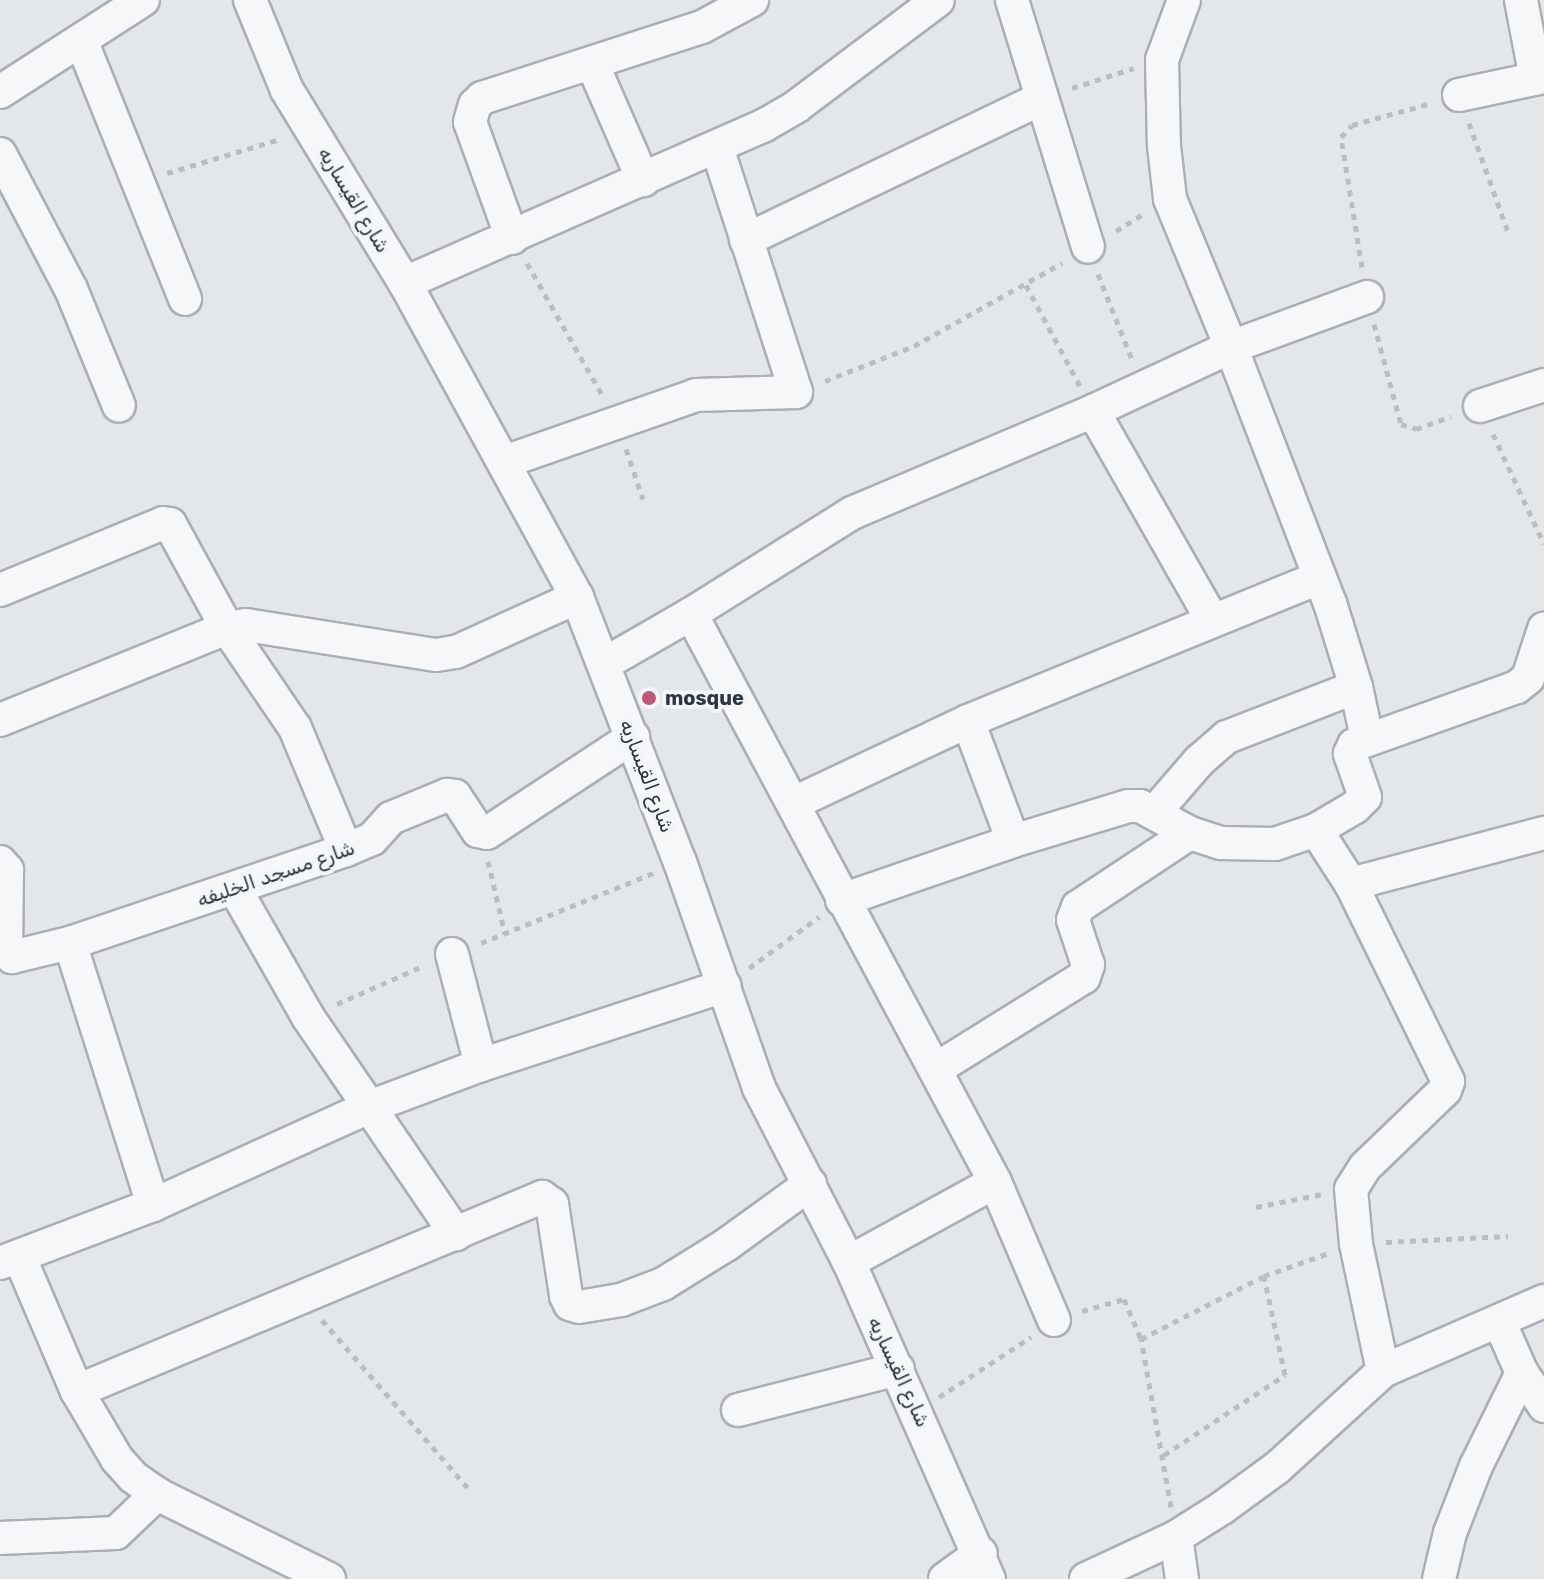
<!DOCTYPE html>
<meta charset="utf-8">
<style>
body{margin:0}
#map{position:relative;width:1544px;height:1579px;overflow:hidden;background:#e4e7ea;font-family:Rubik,"Noto Sans Arabic",sans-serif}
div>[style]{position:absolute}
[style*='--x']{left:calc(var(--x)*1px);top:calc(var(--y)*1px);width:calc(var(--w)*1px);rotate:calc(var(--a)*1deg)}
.path>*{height:5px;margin-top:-2.5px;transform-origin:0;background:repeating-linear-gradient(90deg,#babdc2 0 6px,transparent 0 12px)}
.roads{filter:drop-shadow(2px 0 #a9afb4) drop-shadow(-2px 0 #a9afb4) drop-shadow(0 2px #a9afb4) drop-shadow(0 -2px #a9afb4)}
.minor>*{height:32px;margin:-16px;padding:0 16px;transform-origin:16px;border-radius:16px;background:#f6f7f9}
.dots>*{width:22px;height:22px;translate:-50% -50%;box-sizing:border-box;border:4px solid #f3f6f7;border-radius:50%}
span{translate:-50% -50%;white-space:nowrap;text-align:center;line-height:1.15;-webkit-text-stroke:8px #f3f6f7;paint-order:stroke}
.street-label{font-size:20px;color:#2d3741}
.poi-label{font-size:20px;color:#2d3741;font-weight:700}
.left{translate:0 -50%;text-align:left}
</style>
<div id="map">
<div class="path">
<div style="--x:1072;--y:88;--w:65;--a:-17.9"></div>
<div style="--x:1469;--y:123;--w:119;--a:70.3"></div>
<div style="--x:167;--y:173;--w:118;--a:-16.7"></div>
<div style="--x:1116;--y:231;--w:34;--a:-32"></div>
<div style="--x:527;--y:263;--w:153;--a:60.3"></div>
<div style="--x:1362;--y:267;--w:132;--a:-99.2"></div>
<div style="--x:1341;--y:137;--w:16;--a:-47"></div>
<div style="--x:1352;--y:125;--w:83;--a:-15.4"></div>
<div style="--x:1098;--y:274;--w:95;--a:68.3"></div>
<div style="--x:1026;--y:285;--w:115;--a:61.9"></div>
<div style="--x:1374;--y:324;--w:104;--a:74.9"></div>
<div style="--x:1401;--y:424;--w:16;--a:18"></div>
<div style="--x:1416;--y:429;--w:37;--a:-20"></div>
<div style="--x:825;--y:381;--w:96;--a:-21.5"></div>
<div style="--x:914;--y:346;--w:170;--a:-29.3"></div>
<div style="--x:1493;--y:434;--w:121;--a:65.1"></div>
<div style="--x:626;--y:449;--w:53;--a:71.2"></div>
<div style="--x:488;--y:861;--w:75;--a:76.9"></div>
<div style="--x:481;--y:943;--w:186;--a:-22.1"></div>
<div style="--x:749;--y:968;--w:87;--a:-36.1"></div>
<div style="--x:337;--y:1004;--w:94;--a:-23.8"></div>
<div style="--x:1256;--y:1207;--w:68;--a:-11"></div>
<div style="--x:1386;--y:1242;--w:122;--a:-2.8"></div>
<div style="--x:1082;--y:1311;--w:44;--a:-15.9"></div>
<div style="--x:1124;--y:1299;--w:43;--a:67"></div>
<div style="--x:322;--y:1320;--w:223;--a:49"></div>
<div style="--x:939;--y:1397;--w:110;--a:-33.1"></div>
<div style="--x:1164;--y:1455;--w:145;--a:-33.5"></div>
<div style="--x:1285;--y:1375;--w:101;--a:-102"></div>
<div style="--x:1171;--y:1507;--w:171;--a:-100.1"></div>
<div style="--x:1141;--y:1339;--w:138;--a:-27.1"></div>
<div style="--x:1264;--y:1276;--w:69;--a:-19.5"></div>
</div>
<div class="roads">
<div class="minor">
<div style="--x:250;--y:0;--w:97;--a:67.7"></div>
<div style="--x:287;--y:90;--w:226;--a:58.6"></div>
<div style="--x:405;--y:283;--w:358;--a:61.3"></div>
<div style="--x:577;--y:597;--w:284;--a:68.8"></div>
<div style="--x:680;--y:862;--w:239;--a:70.7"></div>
<div style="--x:759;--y:1088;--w:196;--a:62.7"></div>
<div style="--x:849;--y:1262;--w:347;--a:66.2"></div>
<div style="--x:1012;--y:0;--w:258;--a:72.9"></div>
<div style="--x:1184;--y:0;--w:64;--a:110.1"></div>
<div style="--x:1162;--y:60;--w:86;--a:88.7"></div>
<div style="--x:1164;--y:146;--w:53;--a:83.5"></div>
<div style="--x:1170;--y:199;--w:160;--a:67.6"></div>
<div style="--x:1231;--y:347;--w:145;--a:-20.2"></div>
<div style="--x:1521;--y:0;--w:80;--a:79.2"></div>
<div style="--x:81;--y:40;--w:279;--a:68.1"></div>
<div style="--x:592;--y:63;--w:128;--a:66.4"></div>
<div style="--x:0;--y:92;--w:170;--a:-32.8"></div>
<div style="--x:1459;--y:95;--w:87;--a:-12"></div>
<div style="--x:0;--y:154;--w:153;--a:62.3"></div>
<div style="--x:71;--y:289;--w:126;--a:67.7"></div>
<div style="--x:512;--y:238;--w:123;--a:-109.9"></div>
<div style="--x:470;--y:122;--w:18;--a:-74"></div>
<div style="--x:475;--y:105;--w:10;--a:-45"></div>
<div style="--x:482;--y:98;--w:231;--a:-17.9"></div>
<div style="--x:702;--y:27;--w:57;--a:-28.4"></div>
<div style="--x:746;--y:240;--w:326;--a:-25.6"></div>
<div style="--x:405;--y:283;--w:391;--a:-23.7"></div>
<div style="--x:763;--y:126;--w:39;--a:-30"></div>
<div style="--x:797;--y:106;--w:176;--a:-36.9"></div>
<div style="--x:1480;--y:406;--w:67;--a:-18.2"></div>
<div style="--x:1093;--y:411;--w:241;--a:60.3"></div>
<div style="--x:504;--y:462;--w:203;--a:-19.2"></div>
<div style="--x:696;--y:395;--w:100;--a:-1.7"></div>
<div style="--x:796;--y:392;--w:256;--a:-107.9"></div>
<div style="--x:0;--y:590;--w:176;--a:-22.3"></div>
<div style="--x:163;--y:523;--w:7;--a:8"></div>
<div style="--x:170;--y:524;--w:119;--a:61.3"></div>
<div style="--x:227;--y:628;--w:121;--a:55.8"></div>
<div style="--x:295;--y:728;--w:132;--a:67.3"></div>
<div style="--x:691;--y:614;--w:190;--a:-32.1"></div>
<div style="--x:852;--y:513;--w:262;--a:-22.9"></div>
<div style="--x:1093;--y:411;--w:152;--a:-24.9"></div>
<div style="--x:1231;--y:347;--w:274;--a:68.9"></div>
<div style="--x:1330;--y:603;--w:88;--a:72.8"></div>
<div style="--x:1356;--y:687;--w:52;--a:77.8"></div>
<div style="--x:604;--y:664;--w:100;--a:-29.9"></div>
<div style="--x:691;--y:614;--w:644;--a:61.84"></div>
<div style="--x:995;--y:1182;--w:150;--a:66.9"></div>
<div style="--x:0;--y:720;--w:245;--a:-22.1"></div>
<div style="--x:227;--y:628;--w:19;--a:-9"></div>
<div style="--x:246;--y:625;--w:192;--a:9"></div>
<div style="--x:436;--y:655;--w:20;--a:-9"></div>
<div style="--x:456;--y:652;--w:133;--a:-24.4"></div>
<div style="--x:968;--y:721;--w:128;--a:69.4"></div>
<div style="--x:794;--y:803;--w:192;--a:-25.2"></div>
<div style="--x:968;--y:721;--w:380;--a:-22.2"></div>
<div style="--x:1155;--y:812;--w:67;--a:-49.2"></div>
<div style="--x:1199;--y:761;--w:37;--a:-41"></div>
<div style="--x:1227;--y:737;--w:138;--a:-21.2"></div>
<div style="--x:1316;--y:830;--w:64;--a:57.1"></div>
<div style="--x:1351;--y:884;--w:220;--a:63.8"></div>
<div style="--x:1448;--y:1081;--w:9;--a:108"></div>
<div style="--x:1445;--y:1090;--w:111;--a:136.1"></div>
<div style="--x:1365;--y:1167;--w:26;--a:122"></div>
<div style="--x:1351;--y:1189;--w:55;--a:84.8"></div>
<div style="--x:1356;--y:1244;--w:130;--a:78"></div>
<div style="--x:0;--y:862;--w:11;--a:49"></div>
<div style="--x:7;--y:870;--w:82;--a:90.7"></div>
<div style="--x:6;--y:952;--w:8;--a:40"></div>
<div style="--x:12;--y:957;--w:60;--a:-13.6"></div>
<div style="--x:70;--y:943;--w:291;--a:-18.6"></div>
<div style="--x:346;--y:850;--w:28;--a:-23"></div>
<div style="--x:372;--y:839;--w:28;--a:-48"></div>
<div style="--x:391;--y:818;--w:61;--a:-22.3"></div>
<div style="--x:447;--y:795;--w:8;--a:7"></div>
<div style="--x:455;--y:796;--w:42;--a:56.7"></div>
<div style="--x:478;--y:831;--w:9;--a:13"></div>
<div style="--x:487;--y:833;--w:175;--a:-33.3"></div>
<div style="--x:1351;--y:884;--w:200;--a:-14.8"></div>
<div style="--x:235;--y:889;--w:147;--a:60.3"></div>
<div style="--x:308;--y:1017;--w:263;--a:55.7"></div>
<div style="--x:842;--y:900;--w:181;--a:-19"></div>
<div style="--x:1013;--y:841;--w:120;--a:-16.9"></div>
<div style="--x:1128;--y:806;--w:12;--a:0"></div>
<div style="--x:1140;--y:806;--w:57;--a:28.4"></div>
<div style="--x:1190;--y:833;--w:33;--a:18"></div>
<div style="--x:1221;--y:843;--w:54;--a:1.1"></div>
<div style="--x:1275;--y:844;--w:43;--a:-18.9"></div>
<div style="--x:1316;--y:830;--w:45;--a:-30.5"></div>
<div style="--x:1355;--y:807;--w:14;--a:-45"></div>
<div style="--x:1365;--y:797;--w:46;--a:-109.2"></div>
<div style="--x:1350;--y:754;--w:10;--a:-66"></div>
<div style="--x:1354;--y:745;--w:173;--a:-19.6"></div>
<div style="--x:1517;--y:687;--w:14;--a:-39"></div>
<div style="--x:1528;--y:678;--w:52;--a:-71.9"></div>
<div style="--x:70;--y:943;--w:275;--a:72.4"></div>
<div style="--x:452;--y:954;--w:115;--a:75.4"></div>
<div style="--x:936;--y:1069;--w:174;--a:-31.9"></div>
<div style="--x:1084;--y:977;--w:13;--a:-72"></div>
<div style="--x:1088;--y:965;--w:47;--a:-108.4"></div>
<div style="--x:1073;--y:920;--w:14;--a:-69"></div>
<div style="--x:1078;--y:907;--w:134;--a:-33.5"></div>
<div style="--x:19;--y:1256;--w:147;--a:66.8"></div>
<div style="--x:77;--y:1391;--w:79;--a:59.5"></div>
<div style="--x:117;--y:1459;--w:24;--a:48"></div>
<div style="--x:133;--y:1477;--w:29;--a:35"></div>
<div style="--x:157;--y:1494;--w:192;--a:26.3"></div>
<div style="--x:849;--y:1262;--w:166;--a:-28.7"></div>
<div style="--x:0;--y:1263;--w:164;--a:-20.8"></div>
<div style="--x:153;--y:1205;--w:237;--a:-24.4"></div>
<div style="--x:369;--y:1107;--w:120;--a:-20.6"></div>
<div style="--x:481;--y:1065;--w:256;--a:-18"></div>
<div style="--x:1499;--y:1321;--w:57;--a:66.1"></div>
<div style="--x:1522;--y:1373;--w:40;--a:56"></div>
<div style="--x:77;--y:1391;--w:504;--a:-22.65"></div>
<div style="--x:542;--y:1197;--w:12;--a:35"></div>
<div style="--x:552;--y:1204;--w:93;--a:81.3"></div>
<div style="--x:566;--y:1296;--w:9;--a:63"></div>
<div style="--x:570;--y:1304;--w:9;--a:18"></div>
<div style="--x:579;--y:1307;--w:43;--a:-9.5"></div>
<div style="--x:621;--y:1300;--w:45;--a:-20.9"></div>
<div style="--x:663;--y:1284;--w:74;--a:-31.8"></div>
<div style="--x:726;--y:1245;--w:104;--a:-36"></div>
<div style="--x:738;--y:1410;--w:165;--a:-14.4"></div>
<div style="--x:1176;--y:1537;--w:42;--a:81.9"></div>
<div style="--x:0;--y:1538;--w:116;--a:-2.5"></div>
<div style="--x:116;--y:1533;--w:57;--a:-43.6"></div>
<div style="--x:945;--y:1579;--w:44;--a:-35.8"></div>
<div style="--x:1086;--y:1579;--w:99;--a:-25"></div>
<div style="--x:1176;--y:1537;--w:54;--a:-32.2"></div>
<div style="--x:1222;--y:1508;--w:69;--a:-36.2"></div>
<div style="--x:1278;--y:1467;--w:142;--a:-42.4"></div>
<div style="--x:1383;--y:1371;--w:176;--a:-23.5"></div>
<div style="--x:1439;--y:1579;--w:47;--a:-76.6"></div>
<div style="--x:1450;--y:1533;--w:72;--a:-68.8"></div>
<div style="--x:1476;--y:1466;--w:104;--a:-63.7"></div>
</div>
</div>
<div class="dots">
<div style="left:649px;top:698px;background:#c15677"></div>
</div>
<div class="street-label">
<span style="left:354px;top:200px;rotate:59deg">شارع القيساريه</span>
<span style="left:647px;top:776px;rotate:69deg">شارع القيساريه</span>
<span style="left:276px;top:874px;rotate:-19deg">شارع مسجد الخليفه</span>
<span style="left:899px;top:1372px;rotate:65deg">شارع القيساريه</span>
</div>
<div class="poi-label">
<span class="left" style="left:665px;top:698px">mosque</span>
</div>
</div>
